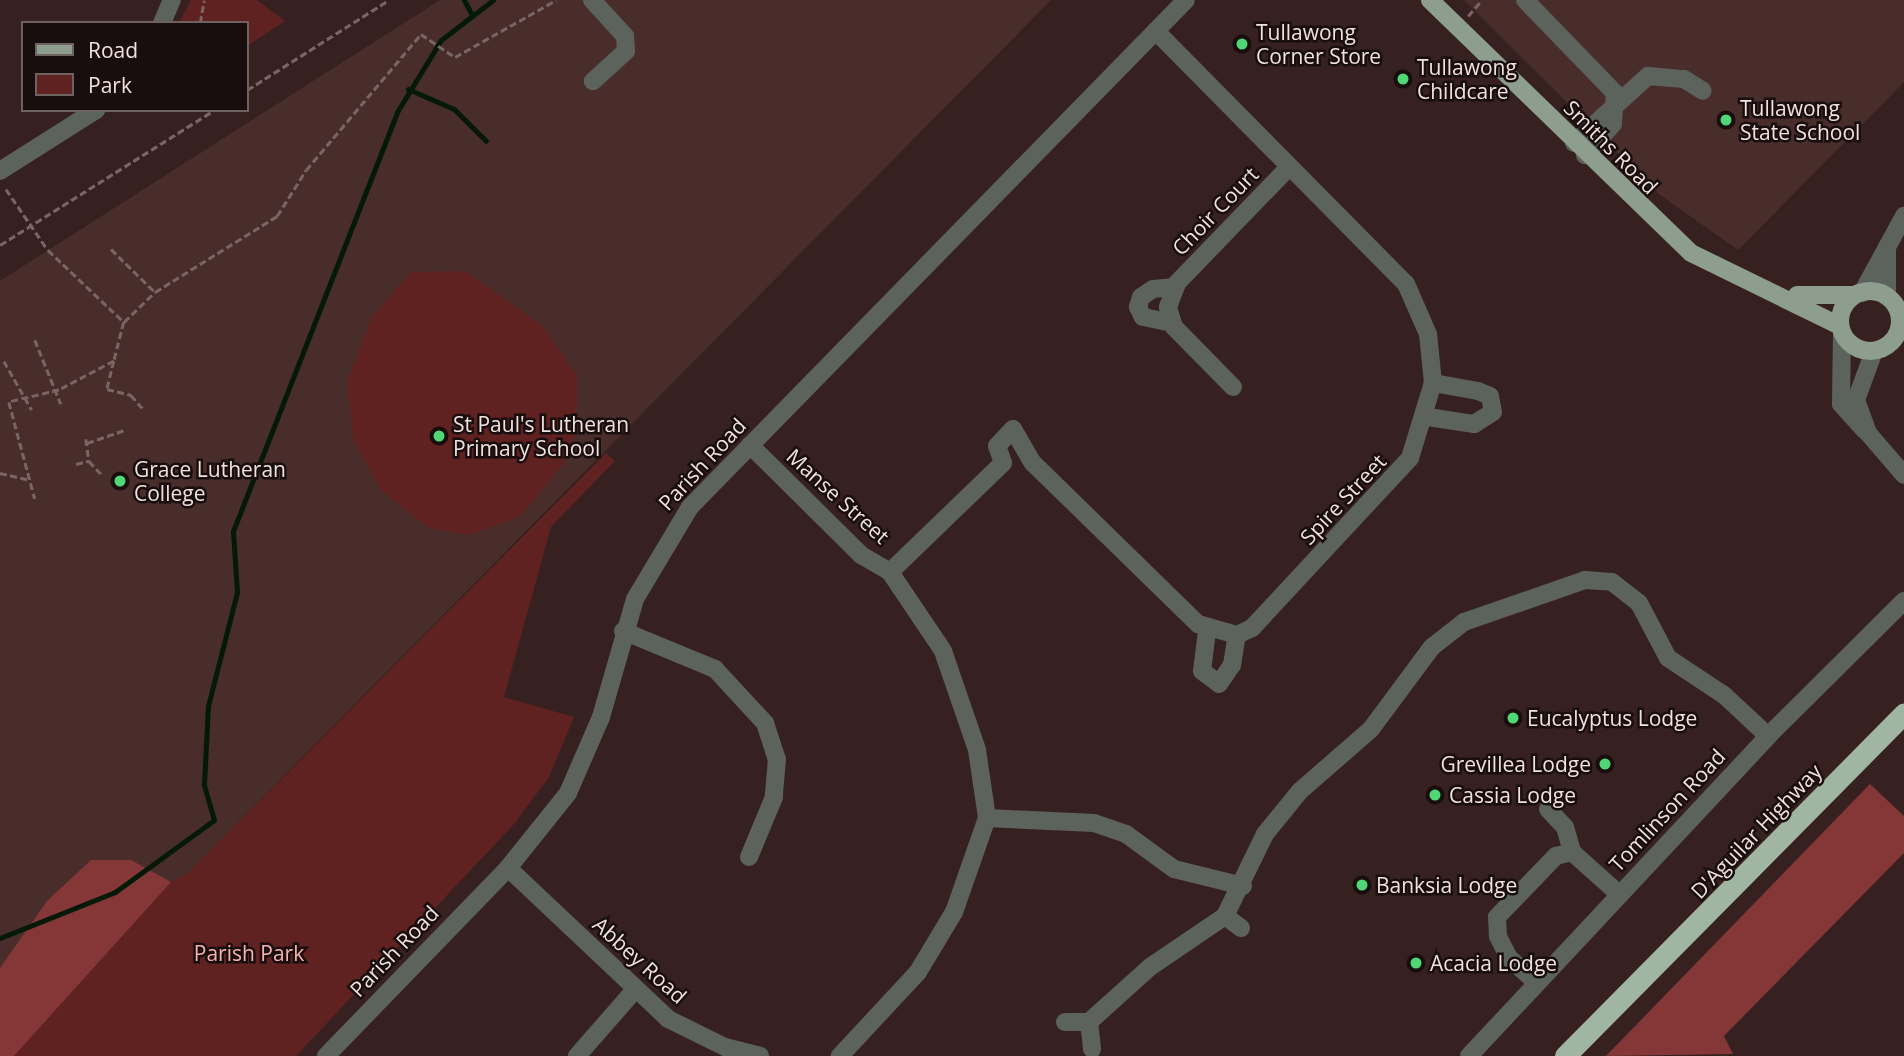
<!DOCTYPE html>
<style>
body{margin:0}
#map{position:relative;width:1904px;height:1056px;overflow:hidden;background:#372120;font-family:"Open Sans",sans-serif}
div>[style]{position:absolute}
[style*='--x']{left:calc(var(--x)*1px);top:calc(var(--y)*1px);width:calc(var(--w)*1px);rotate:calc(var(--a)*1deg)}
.built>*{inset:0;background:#482d2b}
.green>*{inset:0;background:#602121}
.forest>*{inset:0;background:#843736}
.stream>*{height:5px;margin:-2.5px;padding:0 2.5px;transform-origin:2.5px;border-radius:2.5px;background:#051909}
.path>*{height:2.5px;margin-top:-1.25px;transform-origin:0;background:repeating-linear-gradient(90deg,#796664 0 7px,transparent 0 10.5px)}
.minor>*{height:18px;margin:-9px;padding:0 9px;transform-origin:9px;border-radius:9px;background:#5b635c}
.major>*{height:18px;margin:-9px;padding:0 9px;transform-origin:9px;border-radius:9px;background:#8d9e8f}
.major>.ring{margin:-9px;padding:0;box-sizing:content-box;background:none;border:18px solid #8d9e8f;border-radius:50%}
.highway>*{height:21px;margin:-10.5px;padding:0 10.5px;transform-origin:10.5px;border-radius:10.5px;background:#a1b5a3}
.dots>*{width:19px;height:19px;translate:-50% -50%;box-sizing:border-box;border:4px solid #170e0d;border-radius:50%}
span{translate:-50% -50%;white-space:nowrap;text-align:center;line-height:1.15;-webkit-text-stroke:5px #170e0d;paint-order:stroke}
.poi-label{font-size:21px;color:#f0e1df}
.left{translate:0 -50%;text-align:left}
.right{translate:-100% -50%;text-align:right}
.street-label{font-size:21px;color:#f0e1df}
.park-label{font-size:21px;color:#f8b2ae}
.legend{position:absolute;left:21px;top:21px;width:228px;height:91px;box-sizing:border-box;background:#170e0d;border:2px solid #6e6261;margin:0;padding:9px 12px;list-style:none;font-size:21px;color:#f0e1df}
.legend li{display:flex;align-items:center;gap:14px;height:35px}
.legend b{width:35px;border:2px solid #6e6261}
</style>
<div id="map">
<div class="built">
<div style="clip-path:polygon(440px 0,1051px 0,188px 873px,171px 883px,14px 1056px,0 1056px,0 281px)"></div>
<div style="clip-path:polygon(1464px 0,1904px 0,1904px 82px,1738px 250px,1659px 194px)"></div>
</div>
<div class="green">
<div style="clip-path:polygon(191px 0,257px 0,285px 21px,247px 46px,247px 23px,179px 23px)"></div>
<div style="clip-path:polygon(465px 271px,543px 326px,577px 376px,577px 429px,564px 463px,521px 516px,469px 535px,428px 528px,381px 490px,354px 442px,347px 382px,372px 317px,411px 272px)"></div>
<div style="clip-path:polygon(606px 453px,615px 461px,551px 527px,504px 697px,574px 717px,549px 777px,514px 824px,296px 1056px,14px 1056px,171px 882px,188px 873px)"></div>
</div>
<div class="forest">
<div style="clip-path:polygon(1870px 784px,1904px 816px,1904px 853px,1724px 1036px,1733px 1054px,1606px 1056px)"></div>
<div style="clip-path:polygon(91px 860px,131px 860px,171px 882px,14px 1056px,0 1056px,0 968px,47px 901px)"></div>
</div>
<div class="stream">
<div style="--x:464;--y:0;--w:15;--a:62"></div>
<div style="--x:408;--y:89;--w:50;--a:23.5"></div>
<div style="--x:454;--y:109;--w:45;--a:45"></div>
<div style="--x:0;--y:938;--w:124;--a:-21.8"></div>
<div style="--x:115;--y:892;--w:122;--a:-36"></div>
<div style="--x:214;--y:820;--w:37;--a:-106"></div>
<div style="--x:204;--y:784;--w:78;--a:-87.1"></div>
<div style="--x:208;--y:706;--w:118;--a:-75.7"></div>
<div style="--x:237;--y:592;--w:61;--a:-93.8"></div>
<div style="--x:233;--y:531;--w:450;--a:-68.6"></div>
<div style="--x:397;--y:112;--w:84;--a:-58.6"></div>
<div style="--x:441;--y:40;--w:66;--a:-37.6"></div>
</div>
<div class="path">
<div style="--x:1468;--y:16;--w:21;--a:-49"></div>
<div style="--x:200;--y:23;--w:23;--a:-80"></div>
<div style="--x:247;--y:90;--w:168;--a:-32.4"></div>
<div style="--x:6;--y:189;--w:74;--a:55.5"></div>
<div style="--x:48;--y:250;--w:105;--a:43.5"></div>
<div style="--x:124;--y:322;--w:40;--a:104.4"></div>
<div style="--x:114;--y:361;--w:62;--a:152.2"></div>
<div style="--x:59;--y:390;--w:51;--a:166.5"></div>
<div style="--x:9;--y:402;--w:100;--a:75"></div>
<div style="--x:0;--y:245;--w:253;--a:-32.2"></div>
<div style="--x:111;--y:249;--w:62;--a:44.3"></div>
<div style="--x:124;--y:322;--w:43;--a:-44.1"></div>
<div style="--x:155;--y:292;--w:144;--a:-31.9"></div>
<div style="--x:277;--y:216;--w:54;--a:-57.8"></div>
<div style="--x:306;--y:170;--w:178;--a:-49.8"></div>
<div style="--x:421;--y:34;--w:41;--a:34.1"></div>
<div style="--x:455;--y:57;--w:116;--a:-29.4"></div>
<div style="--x:35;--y:340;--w:69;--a:67.9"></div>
<div style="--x:4;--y:361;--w:56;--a:60.3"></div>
<div style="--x:114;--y:361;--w:29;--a:104"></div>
<div style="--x:107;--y:389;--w:25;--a:14"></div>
<div style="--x:131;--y:395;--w:20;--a:49"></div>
<div style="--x:86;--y:439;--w:22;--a:82"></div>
<div style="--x:87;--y:443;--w:39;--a:-19"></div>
<div style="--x:76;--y:464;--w:13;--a:-13"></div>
<div style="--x:89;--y:461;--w:18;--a:47"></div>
<div style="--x:0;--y:473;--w:28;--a:13"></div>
</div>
<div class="minor">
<div style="--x:592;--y:0;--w:49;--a:47.5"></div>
<div style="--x:625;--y:36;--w:15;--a:86"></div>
<div style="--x:626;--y:51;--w:45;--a:137.7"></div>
<div style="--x:1525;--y:0;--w:129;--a:45.9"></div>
<div style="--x:1615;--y:93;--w:31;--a:94"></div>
<div style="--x:1613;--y:124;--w:42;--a:132.1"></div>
<div style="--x:162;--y:23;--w:25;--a:-67"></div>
<div style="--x:1574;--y:143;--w:100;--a:-42.2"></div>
<div style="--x:1648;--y:76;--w:36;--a:5"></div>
<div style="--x:1684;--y:79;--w:22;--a:32"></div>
<div style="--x:0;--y:171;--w:114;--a:-32.4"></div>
<div style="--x:1887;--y:247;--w:50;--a:90"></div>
<div style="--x:1862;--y:293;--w:88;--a:-61.4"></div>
<div style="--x:1172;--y:323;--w:30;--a:-168"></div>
<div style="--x:1143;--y:317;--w:11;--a:-117"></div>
<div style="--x:1138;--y:307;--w:10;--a:-73"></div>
<div style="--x:1141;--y:297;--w:14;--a:-34"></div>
<div style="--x:1153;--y:289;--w:22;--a:-5"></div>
<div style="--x:1842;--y:332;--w:72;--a:90.8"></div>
<div style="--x:1841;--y:404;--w:36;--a:48"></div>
<div style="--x:1874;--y:351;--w:52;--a:110.2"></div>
<div style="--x:1856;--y:400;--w:35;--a:70"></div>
<div style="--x:1868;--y:433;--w:55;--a:49.4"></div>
<div style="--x:1233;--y:387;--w:84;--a:-134.5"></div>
<div style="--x:1174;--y:327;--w:21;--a:-107"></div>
<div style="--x:1168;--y:307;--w:26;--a:-69"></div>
<div style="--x:1177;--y:283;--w:161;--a:-46"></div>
<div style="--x:1428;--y:417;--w:47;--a:8.7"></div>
<div style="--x:1474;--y:424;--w:22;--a:-32"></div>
<div style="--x:1493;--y:412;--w:16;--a:-101"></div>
<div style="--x:1490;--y:396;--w:13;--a:-157"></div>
<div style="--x:1478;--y:391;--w:46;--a:-169.9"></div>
<div style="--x:750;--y:445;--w:156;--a:44.7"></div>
<div style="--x:861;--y:555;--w:34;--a:30"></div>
<div style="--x:890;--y:572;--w:95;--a:56.1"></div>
<div style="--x:943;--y:651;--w:105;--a:71"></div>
<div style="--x:977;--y:750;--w:69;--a:81.6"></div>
<div style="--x:987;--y:818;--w:100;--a:109.3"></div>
<div style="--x:954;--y:912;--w:70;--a:121"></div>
<div style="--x:918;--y:972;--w:115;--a:132.9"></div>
<div style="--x:890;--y:572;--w:157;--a:-44"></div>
<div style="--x:1003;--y:463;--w:18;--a:-109"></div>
<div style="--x:997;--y:446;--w:23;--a:-47"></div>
<div style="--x:1013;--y:429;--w:39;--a:60"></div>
<div style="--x:1033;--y:463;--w:231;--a:44.3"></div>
<div style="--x:1198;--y:624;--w:41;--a:15.8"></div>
<div style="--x:1237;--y:635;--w:17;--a:-25"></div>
<div style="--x:1252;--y:628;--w:232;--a:-47.1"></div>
<div style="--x:1410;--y:458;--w:78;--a:-73"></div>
<div style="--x:1433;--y:383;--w:49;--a:-95.8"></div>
<div style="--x:1428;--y:334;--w:55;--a:-113.7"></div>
<div style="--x:1406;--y:284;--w:356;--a:-134.7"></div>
<div style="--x:623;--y:631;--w:100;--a:22.4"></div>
<div style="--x:715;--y:669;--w:74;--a:47.2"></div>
<div style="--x:765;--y:723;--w:38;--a:72"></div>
<div style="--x:777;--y:759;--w:38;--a:95"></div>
<div style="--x:774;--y:797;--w:65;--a:112.6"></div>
<div style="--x:1207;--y:631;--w:40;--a:97.1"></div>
<div style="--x:1202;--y:671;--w:21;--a:37"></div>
<div style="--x:1219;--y:684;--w:23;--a:-56"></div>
<div style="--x:1232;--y:665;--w:30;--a:-81"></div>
<div style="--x:1548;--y:809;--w:25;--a:47"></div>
<div style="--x:1565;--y:827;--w:26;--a:74"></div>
<div style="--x:1572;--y:852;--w:63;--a:41.8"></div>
<div style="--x:987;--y:818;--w:107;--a:2.7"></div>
<div style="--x:1094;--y:823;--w:34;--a:19"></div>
<div style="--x:1126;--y:834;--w:59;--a:36.1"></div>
<div style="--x:1174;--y:869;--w:71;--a:13.8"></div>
<div style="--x:508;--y:868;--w:220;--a:43.3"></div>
<div style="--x:668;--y:1019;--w:64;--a:26.2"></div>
<div style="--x:725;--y:1047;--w:36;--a:14"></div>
<div style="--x:1241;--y:928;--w:20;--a:-143"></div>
<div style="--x:1225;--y:916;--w:91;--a:-64"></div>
<div style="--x:1265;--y:834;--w:55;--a:-50.9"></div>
<div style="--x:1300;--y:791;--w:94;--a:-41.1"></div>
<div style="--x:1371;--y:729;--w:102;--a:-53.4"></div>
<div style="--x:1432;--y:647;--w:41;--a:-38"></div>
<div style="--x:1464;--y:622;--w:128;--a:-19.1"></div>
<div style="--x:1585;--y:580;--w:27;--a:4"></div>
<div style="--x:1612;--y:582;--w:34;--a:38"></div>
<div style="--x:1639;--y:603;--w:62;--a:62.2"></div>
<div style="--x:1668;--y:658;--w:67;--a:33.5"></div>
<div style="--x:1724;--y:695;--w:60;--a:43"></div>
<div style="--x:1537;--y:983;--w:38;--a:-138"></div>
<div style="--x:1509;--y:958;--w:25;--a:-117"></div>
<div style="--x:1498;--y:936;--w:19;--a:-93"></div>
<div style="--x:1497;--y:917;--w:85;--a:-46"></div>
<div style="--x:1556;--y:856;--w:16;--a:-14"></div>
<div style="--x:1065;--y:1022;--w:24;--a:0"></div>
<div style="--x:1092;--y:1049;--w:27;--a:-96"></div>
<div style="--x:1089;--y:1022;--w:82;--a:-42"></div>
<div style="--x:1150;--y:967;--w:91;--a:-34.2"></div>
<div style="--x:326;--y:1056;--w:262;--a:-45.9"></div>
<div style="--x:508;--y:868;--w:96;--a:-51.3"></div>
<div style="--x:568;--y:793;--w:83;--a:-66.5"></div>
<div style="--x:601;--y:717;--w:123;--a:-73.9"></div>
<div style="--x:635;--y:599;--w:107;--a:-59.1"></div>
<div style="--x:690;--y:507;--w:709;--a:-45.63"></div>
<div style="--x:577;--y:1056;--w:86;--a:-48.8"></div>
<div style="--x:1469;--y:1056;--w:438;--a:-46.9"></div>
<div style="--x:1768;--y:736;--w:192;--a:-44.8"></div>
</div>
<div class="major">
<div style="--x:1430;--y:0;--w:363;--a:44.1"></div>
<div style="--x:1691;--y:253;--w:166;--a:26.1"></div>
<div class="ring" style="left:1840px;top:291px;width:42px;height:42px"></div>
<div style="--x:1797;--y:295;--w:58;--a:0"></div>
</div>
<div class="highway">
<div style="--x:1565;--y:1056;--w:482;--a:-45.3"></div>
</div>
<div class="dots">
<div style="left:1242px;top:44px;background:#50d675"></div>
<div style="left:1403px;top:79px;background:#50d675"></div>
<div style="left:1726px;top:120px;background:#50d675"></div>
<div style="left:439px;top:436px;background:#50d675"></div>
<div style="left:120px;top:481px;background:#50d675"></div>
<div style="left:1513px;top:718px;background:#50d675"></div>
<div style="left:1605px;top:764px;background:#50d675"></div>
<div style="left:1435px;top:795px;background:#50d675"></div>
<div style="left:1362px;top:885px;background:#50d675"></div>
<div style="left:1416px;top:963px;background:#50d675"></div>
</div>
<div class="poi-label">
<span class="left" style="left:1256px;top:44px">Tullawong<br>Corner Store</span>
<span class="left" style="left:1417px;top:79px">Tullawong<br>Childcare</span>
<span class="left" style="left:1740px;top:120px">Tullawong<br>State School</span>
<span class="left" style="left:453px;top:436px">St Paul's Lutheran<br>Primary School</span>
<span class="left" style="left:134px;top:481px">Grace Lutheran<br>College</span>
<span class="left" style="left:1527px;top:718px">Eucalyptus Lodge</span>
<span class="right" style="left:1591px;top:764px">Grevillea Lodge</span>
<span class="left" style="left:1449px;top:795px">Cassia Lodge</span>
<span class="left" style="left:1376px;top:885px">Banksia Lodge</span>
<span class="left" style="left:1430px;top:963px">Acacia Lodge</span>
</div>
<div class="street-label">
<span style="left:1611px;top:147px;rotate:45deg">Smiths Road</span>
<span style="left:1215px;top:211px;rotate:-46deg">Choir Court</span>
<span style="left:702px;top:464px;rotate:-47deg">Parish Road</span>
<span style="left:838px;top:496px;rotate:42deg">Manse Street</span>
<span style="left:1343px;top:499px;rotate:-47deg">Spire Street</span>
<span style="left:1667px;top:810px;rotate:-47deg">Tomlinson Road</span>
<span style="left:1756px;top:831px;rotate:-46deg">D'Aguilar Highway</span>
<span style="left:394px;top:951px;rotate:-46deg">Parish Road</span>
<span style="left:640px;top:960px;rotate:42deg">Abbey Road</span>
</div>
<div class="park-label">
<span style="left:249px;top:953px">Parish Park</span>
</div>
<ul class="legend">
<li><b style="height:9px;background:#8d9e8f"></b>Road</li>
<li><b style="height:19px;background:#602121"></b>Park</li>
</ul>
</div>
